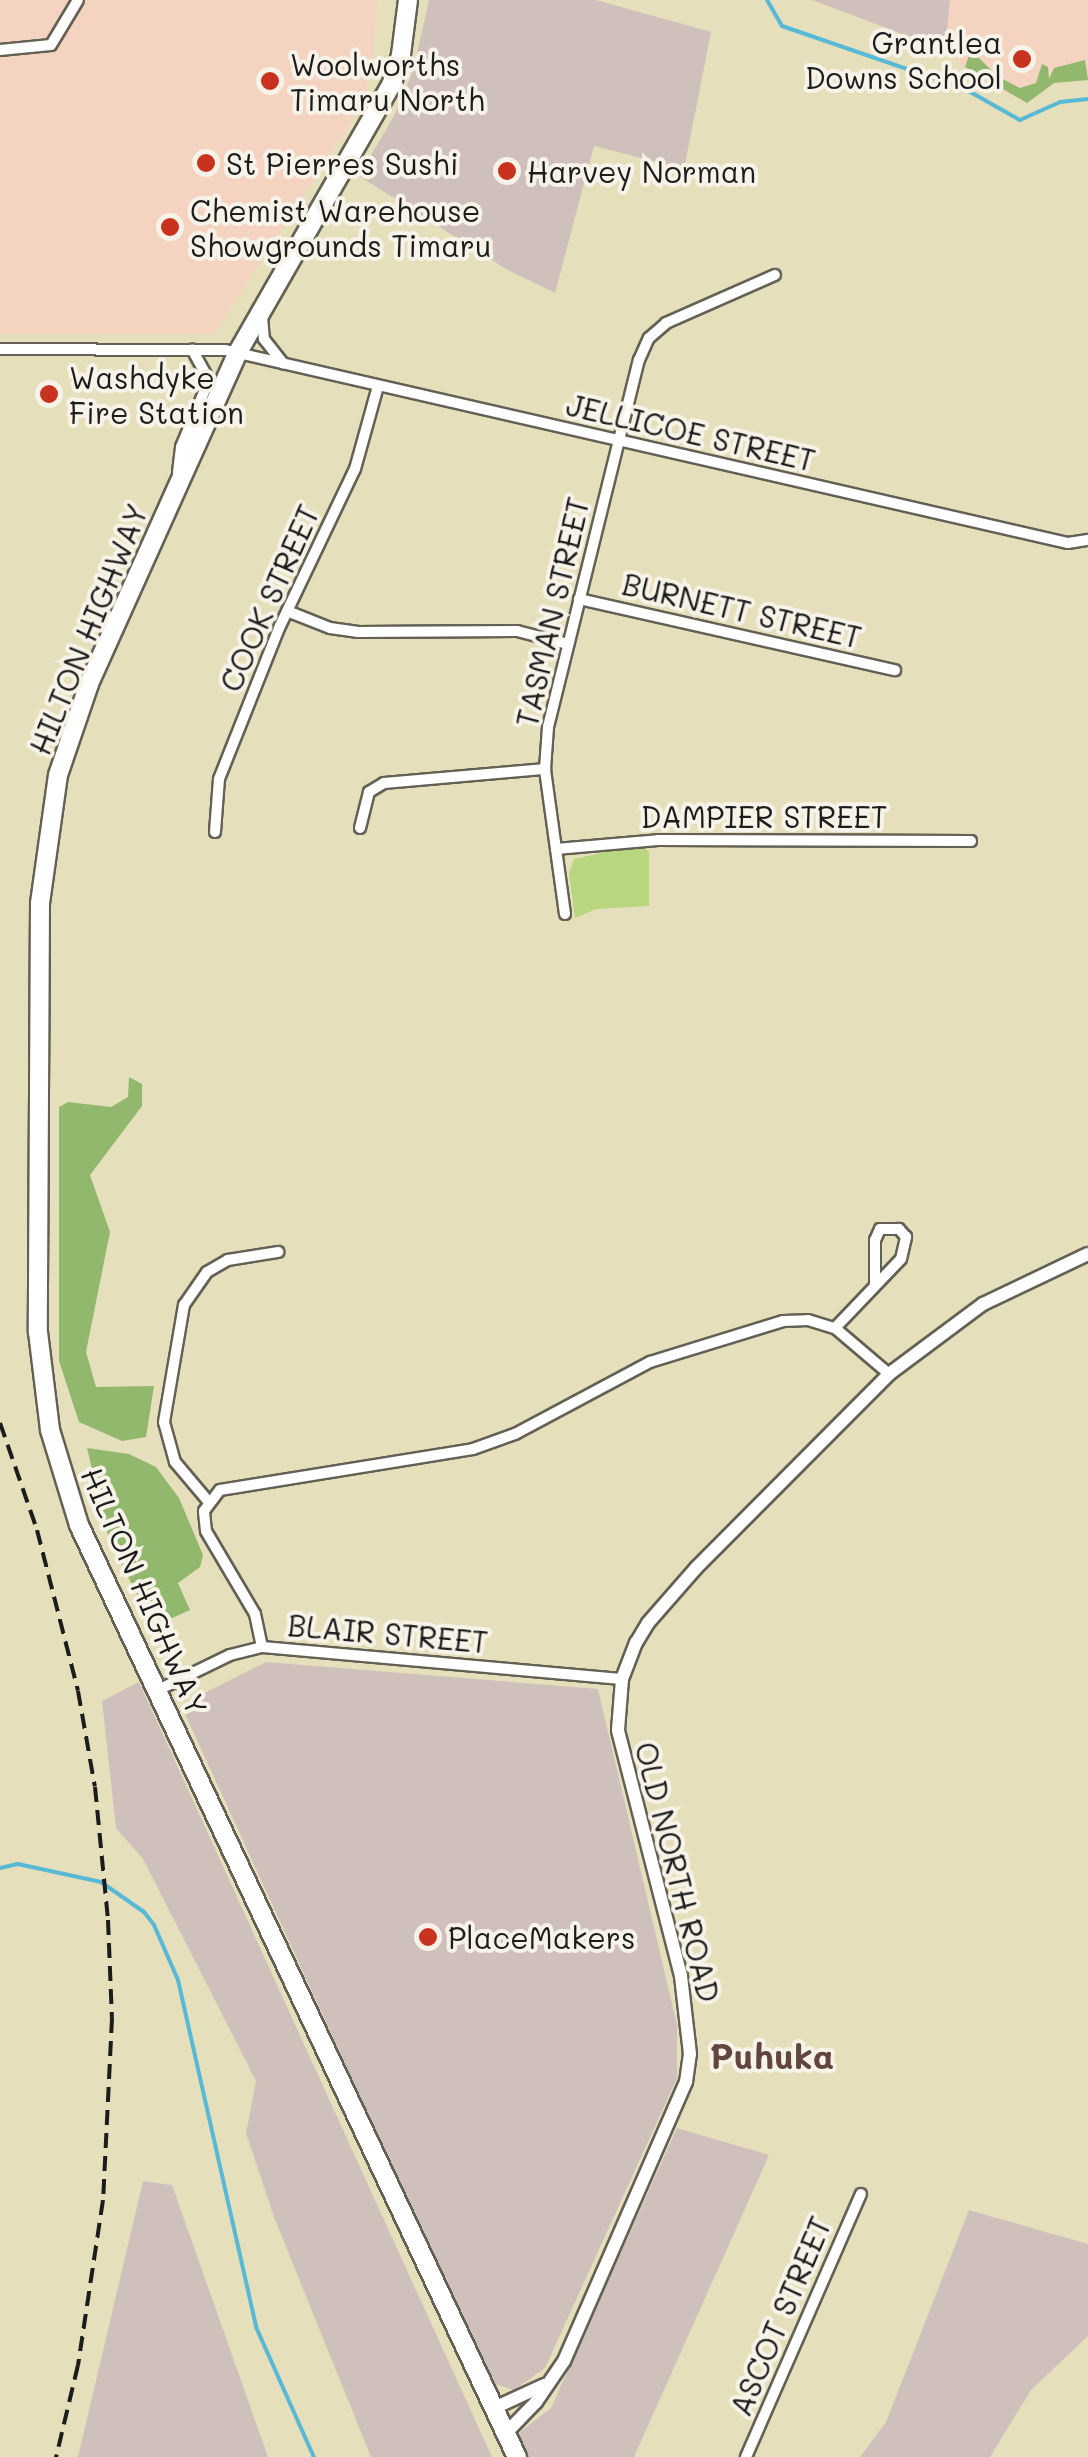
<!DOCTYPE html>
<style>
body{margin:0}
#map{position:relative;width:1088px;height:2457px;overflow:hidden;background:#e6dfbb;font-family:Mali,sans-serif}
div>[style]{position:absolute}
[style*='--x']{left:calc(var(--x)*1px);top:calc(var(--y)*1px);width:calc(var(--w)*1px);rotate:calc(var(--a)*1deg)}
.built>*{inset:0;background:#f4d3c0}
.industrial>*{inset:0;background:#d0c0bc}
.green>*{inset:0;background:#b8d77e}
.forest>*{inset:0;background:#92b86d}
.stream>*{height:4px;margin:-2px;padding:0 2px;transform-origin:2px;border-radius:2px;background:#57b9d6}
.roads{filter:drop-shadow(2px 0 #636054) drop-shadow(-2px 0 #636054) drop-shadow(0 2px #636054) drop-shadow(0 -2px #636054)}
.minor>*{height:10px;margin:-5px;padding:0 5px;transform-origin:5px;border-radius:5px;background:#fff}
.tertiary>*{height:12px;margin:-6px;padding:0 6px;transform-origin:6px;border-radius:6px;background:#fff}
.trunk>*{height:18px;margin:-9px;padding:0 9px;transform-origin:9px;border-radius:9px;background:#fff}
.rail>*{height:4px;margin-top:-2px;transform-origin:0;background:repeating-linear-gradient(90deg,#1c1c1c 0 15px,transparent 0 23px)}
.dots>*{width:28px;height:28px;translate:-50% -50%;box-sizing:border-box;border:5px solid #f7f3e8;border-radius:50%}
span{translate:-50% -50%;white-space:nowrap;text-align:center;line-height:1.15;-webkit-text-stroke:8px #f7f3e8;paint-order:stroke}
.poi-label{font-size:30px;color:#1c1c1c}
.right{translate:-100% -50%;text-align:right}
.left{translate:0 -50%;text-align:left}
.street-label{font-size:30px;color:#1c1c1c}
.quarter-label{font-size:35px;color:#62463e;font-weight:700}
</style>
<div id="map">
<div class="built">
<div style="clip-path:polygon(0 0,377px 0,372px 71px,353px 119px,214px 334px,0 334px)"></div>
<div style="clip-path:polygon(950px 0,1088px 0,1088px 80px,1054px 83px,1027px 103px,977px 78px,945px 50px)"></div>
</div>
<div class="industrial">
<div style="clip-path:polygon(429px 0,596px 0,711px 32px,684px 169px,594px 146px,555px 293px,506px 269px,359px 176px,395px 114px,413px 71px)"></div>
<div style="clip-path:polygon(812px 0,950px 0,945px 50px)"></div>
<div style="clip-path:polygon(266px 1662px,598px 1689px,677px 2025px,677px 2078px,545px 2368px,514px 2390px,491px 2383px,181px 1705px)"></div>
<div style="clip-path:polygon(139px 1682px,492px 2457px,371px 2457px,274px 2217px,246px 2133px,256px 2081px,143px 1859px,116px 1828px,102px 1701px)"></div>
<div style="clip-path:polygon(677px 2128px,769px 2155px,634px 2457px,527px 2457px,516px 2435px,551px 2408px)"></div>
<div style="clip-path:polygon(143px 2181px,172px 2185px,268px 2457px,78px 2457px)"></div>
<div style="clip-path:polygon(969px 2210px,1088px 2244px,1088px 2336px,1031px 2390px,990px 2457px,860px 2457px,886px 2422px)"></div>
</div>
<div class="green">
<div style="clip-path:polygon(624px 848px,645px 848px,649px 852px,649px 906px,596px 909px,575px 918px,569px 874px,574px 859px)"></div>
</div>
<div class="forest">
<div style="clip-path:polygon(971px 50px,997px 76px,1020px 88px,1036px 83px,1042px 64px,1048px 67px,1049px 79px,1054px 68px,1085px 60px,1088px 80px,1054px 83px,1027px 103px,965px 67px)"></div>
<div style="clip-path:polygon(129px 1077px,142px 1084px,142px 1106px,90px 1175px,110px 1232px,86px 1352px,96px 1387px,154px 1386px,146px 1437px,122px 1441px,79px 1422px,59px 1361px,59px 1107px,68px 1102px,111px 1107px,128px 1097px)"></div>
<div style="clip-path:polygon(87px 1448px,129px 1454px,156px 1467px,179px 1498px,203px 1555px,200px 1567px,178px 1583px,190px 1610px,154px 1626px,110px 1543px)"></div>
</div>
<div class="stream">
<div style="--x:767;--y:0;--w:30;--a:60"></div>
<div style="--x:782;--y:26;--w:194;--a:19"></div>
<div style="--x:965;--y:89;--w:63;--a:29.4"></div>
<div style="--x:1020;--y:120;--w:44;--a:-24.2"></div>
<div style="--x:1060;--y:102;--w:28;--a:-6"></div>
<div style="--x:0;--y:1868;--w:18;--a:-13"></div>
<div style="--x:18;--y:1864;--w:85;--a:12.2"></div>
<div style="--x:101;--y:1882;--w:52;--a:34.9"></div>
<div style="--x:144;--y:1912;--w:16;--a:52"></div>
<div style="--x:154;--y:1925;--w:60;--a:66.4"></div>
<div style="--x:178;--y:1980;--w:356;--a:77.3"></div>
<div style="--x:256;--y:2327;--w:142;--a:66"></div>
</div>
<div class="roads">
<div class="minor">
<div style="--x:0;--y:50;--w:51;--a:-5.6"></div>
<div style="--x:51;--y:45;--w:52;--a:-59"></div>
<div style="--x:262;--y:317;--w:22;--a:85"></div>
<div style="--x:264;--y:339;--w:31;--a:52"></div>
<div style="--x:0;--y:349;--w:225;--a:0.3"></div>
<div style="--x:225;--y:350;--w:865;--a:12.9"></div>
<div style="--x:1068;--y:543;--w:20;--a:-9"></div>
<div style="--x:178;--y:472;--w:25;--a:-83"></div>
<div style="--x:181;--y:447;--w:73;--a:-67.3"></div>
<div style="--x:209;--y:380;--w:35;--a:-119"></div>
<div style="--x:579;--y:599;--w:324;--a:12.7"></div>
<div style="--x:287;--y:611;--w:46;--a:21.6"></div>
<div style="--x:330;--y:628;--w:27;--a:8"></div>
<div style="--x:357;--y:632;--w:160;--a:-0.4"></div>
<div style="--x:517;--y:631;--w:53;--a:14.3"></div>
<div style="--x:360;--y:828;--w:37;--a:-76"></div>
<div style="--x:369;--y:792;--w:17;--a:-31"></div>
<div style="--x:384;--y:783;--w:162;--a:-5"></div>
<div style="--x:215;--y:832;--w:53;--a:-85.7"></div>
<div style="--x:219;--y:779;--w:165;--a:-68.3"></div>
<div style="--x:280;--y:626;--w:174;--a:-64.5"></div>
<div style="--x:355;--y:469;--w:86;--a:-74.5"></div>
<div style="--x:556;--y:849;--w:102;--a:-5"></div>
<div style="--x:658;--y:840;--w:313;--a:0.2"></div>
<div style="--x:565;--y:914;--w:146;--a:-97.9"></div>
<div style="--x:545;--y:769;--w:42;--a:-85.9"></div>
<div style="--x:548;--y:727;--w:378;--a:-76.1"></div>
<div style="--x:639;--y:360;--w:24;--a:-66"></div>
<div style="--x:649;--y:338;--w:23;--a:-41"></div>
<div style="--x:666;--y:323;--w:119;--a:-23.8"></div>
<div style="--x:835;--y:1328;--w:95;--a:-46.3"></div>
<div style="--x:901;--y:1259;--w:23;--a:-77"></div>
<div style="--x:906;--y:1237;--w:11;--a:-131"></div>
<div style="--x:899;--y:1229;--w:19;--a:180"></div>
<div style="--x:880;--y:1229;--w:12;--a:114"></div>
<div style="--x:875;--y:1240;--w:45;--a:90"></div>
<div style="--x:208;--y:1501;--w:51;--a:-130.2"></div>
<div style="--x:175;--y:1462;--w:41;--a:-105.4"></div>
<div style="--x:164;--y:1422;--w:119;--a:-80.3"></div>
<div style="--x:184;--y:1305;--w:40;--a:-55.1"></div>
<div style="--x:207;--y:1272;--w:24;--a:-30"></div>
<div style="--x:228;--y:1260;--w:51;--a:-9.1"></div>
<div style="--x:262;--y:1647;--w:34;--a:-102"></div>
<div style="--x:255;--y:1614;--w:96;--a:-120.6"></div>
<div style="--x:206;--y:1531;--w:20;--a:-96"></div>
<div style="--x:204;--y:1511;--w:26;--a:-53"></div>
<div style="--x:220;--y:1490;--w:256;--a:-9.2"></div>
<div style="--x:473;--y:1449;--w:45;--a:-19.7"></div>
<div style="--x:515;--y:1434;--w:153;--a:-28.1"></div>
<div style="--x:650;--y:1362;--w:139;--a:-17.1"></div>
<div style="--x:783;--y:1321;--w:25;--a:-2"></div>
<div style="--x:808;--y:1320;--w:28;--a:17"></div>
<div style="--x:835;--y:1328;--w:71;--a:40.4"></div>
<div style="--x:158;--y:1690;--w:80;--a:-25.9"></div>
<div style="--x:230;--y:1655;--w:33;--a:-14"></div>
<div style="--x:262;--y:1647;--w:361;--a:5.1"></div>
<div style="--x:746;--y:2457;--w:287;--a:-66.4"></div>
</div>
<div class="tertiary">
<div style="--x:492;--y:2409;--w:57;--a:-24.8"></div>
<div style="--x:506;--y:2433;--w:43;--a:-45.9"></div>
<div style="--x:536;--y:2402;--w:50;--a:-55.7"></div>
<div style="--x:564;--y:2361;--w:305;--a:-66.4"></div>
<div style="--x:686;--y:2082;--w:28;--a:-82"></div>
<div style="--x:690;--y:2054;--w:79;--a:-96.6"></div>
<div style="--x:681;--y:1976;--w:254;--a:-104.4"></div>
<div style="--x:618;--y:1730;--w:51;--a:-85.5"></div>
<div style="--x:622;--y:1679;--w:39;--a:-69"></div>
<div style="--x:636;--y:1643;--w:23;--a:-59"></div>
<div style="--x:648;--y:1623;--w:74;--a:-48.8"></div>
<div style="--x:697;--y:1567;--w:272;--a:-45.1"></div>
<div style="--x:889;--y:1374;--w:117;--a:-36.7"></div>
<div style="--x:983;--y:1304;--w:116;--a:-25.5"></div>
</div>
<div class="trunk">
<div style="--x:408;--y:0;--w:55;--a:97.3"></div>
<div style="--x:401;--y:55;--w:32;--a:108"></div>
<div style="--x:391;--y:85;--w:308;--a:119.8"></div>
<div style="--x:238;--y:352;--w:364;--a:114.2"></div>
<div style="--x:89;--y:684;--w:96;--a:108.8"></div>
<div style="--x:58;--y:775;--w:129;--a:98"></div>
<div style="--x:40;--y:903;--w:429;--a:90.3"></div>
<div style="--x:38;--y:1332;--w:99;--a:83"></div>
<div style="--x:50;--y:1430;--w:99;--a:73"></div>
<div style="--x:79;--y:1525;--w:1030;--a:64.83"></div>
</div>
</div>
<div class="rail">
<div style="--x:0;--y:1423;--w:113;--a:70.9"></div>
<div style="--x:37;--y:1530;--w:166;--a:75.7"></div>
<div style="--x:78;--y:1691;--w:97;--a:80"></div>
<div style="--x:95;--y:1787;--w:134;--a:84.4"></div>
<div style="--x:108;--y:1920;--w:98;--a:87.7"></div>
<div style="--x:112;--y:2018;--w:182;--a:92.8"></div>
<div style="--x:103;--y:2200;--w:167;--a:98.6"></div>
<div style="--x:78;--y:2365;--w:95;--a:103.4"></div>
</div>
<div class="dots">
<div style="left:1022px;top:59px;background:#c8321e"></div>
<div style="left:270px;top:81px;background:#c8321e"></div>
<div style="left:206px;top:163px;background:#c8321e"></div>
<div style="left:507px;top:171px;background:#c8321e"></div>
<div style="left:170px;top:227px;background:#c8321e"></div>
<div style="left:49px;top:394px;background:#c8321e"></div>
<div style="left:428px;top:1937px;background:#c8321e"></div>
</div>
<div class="poi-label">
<span class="right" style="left:1002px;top:59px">Grantlea<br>Downs School</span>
<span class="left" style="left:290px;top:81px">Woolworths<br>Timaru North</span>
<span class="left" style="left:226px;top:163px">St Pierres Sushi</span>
<span class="left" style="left:527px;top:171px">Harvey Norman</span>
<span class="left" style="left:190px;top:227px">Chemist Warehouse<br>Showgrounds Timaru</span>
<span class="left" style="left:69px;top:394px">Washdyke<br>Fire Station</span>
<span class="left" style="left:448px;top:1937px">PlaceMakers</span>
</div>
<div class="street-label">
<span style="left:691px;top:432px;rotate:13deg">JELLICOE STREET</span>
<span style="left:269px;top:598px;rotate:-66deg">COOK STREET</span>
<span style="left:742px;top:610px;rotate:13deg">BURNETT STREET</span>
<span style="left:552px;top:612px;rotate:-77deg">TASMAN STREET</span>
<span style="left:88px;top:629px;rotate:-68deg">HILTON HIGHWAY</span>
<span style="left:764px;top:816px">DAMPIER STREET</span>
<span style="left:145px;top:1591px;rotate:66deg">HILTON HIGHWAY</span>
<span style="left:388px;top:1633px;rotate:5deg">BLAIR STREET</span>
<span style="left:678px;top:1872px;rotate:76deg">OLD NORTH ROAD</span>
<span style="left:780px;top:2316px;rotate:-67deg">ASCOT STREET</span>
</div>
<div class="quarter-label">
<span style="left:772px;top:2055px">Puhuka</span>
</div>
</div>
